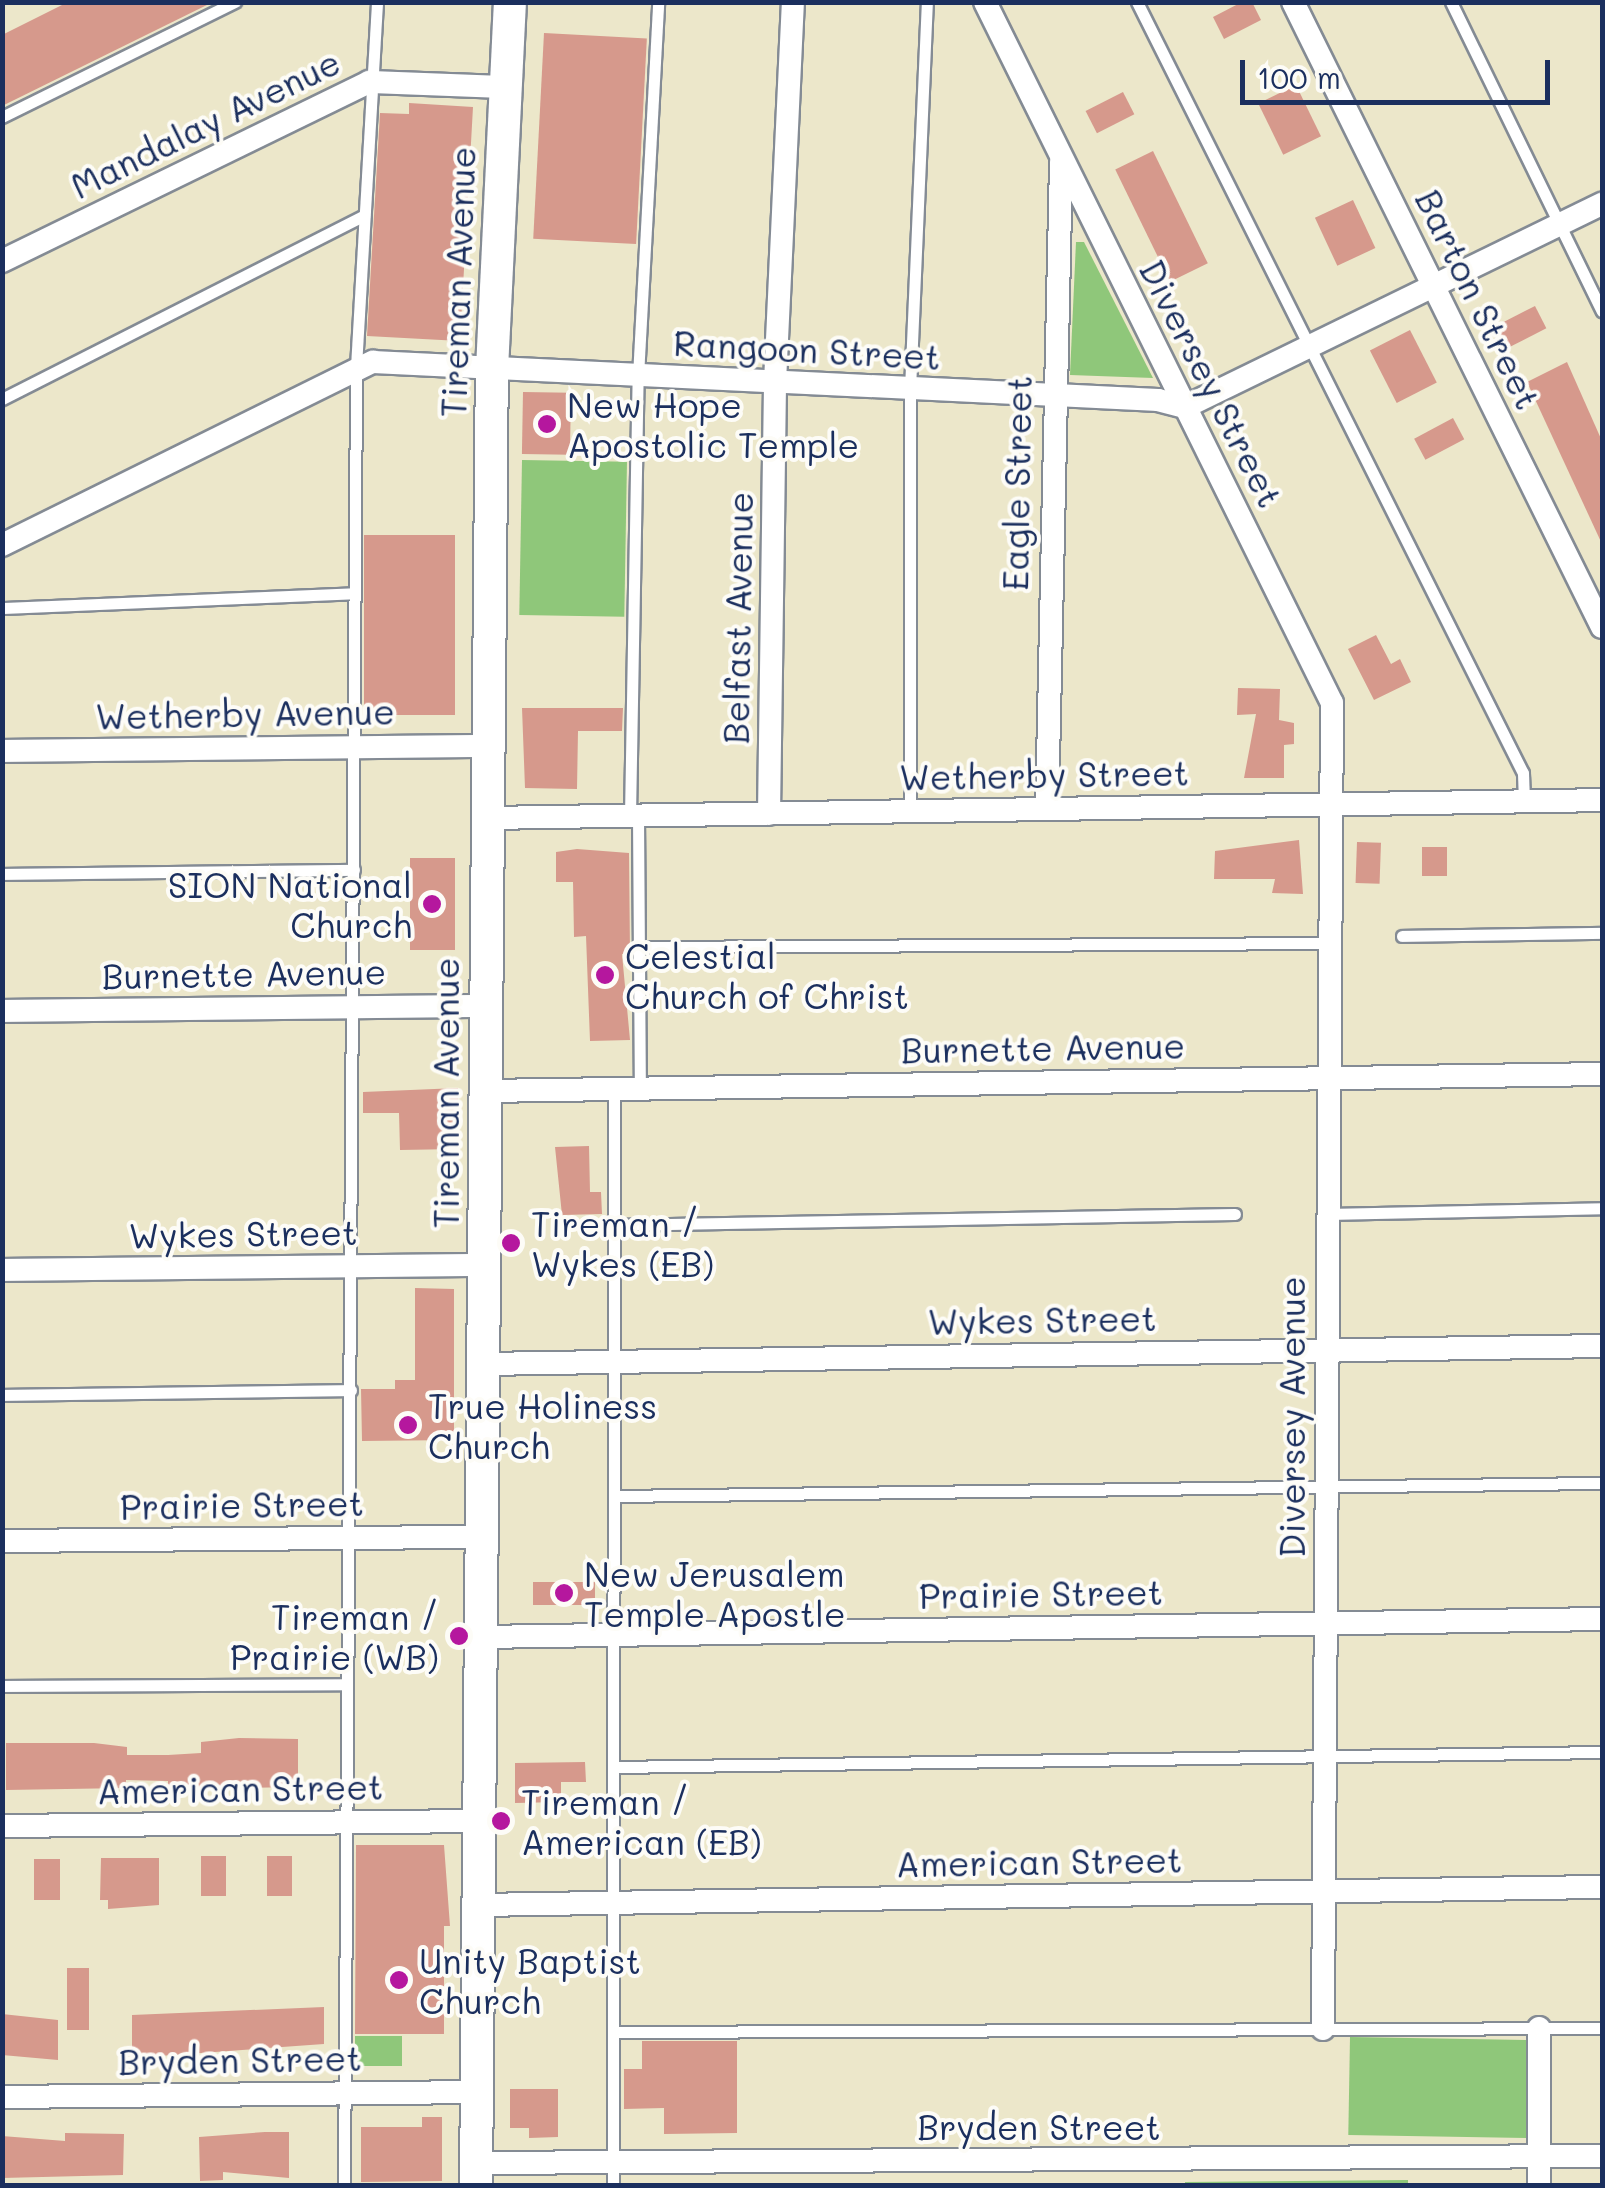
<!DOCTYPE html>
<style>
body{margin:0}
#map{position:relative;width:1605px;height:2188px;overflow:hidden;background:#ece7ca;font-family:Mali,sans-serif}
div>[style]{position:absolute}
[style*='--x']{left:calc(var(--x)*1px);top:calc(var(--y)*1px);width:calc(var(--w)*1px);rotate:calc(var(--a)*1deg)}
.green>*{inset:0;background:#8fc77a;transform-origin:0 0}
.building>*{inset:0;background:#d6998c;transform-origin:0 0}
.roads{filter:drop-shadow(2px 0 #848b94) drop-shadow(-2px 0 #848b94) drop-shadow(0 2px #848b94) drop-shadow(0 -2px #848b94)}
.lane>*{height:11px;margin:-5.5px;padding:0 5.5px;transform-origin:5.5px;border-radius:5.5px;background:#fff}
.street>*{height:22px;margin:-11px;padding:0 11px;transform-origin:11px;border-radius:11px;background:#fff}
.secondary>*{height:32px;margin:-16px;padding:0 16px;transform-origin:16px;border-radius:16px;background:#fff}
.dots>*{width:28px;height:28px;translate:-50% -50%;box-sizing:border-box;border:5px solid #fdfcf7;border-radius:50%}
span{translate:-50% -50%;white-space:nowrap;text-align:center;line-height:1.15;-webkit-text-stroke:8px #fdfcf7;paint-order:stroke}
.street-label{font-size:35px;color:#1b2f5e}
.poi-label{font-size:35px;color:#1b2f5e}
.left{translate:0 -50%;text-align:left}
.right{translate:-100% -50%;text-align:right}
.frame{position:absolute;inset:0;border:5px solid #1b2f5e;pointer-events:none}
.scale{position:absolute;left:1240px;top:60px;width:310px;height:45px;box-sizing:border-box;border:5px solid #1b2f5e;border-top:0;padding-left:12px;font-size:30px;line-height:35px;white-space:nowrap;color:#1b2f5e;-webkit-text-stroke:8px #fdfcf7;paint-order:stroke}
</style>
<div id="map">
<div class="green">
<div style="clip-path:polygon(1076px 242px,1084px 242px,1153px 378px,1070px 375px)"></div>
<div style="left:522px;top:460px;width:105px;height:155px;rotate:1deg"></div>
<div style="left:355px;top:2036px;width:47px;height:30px"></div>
<div style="left:1350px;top:2037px;width:178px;height:98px;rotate:1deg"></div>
<div style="clip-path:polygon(1408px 2180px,1408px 2186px,1185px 2185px,1185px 2182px)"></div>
</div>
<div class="building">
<div style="clip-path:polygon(68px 2px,213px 2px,2px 106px,2px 35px)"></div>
<div style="clip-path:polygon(1242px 2px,1252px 2px,1261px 20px,1224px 39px,1213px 17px)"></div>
<div style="left:544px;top:33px;width:103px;height:206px;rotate:3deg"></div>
<div style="left:1296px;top:85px;width:57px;height:42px;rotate:64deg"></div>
<div style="left:1123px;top:92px;width:25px;height:42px;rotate:63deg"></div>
<div style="clip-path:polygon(409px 103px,473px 107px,460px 341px,367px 336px,380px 113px,409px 114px)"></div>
<div style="left:1153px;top:151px;width:125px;height:42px;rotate:64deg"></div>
<div style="left:1353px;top:200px;width:53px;height:42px;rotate:65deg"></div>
<div style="left:1535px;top:306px;width:25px;height:44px;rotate:63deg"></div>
<div style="left:1410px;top:330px;width:59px;height:45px;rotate:63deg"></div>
<div style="clip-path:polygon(1567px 362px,1602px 441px,1602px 544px,1527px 382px)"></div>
<div style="left:523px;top:392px;width:48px;height:62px;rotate:1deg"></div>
<div style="left:1453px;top:418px;width:24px;height:44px;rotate:62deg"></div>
<div style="left:364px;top:535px;width:91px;height:180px"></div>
<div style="clip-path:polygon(1376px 635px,1391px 664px,1400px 659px,1411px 682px,1374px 700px,1348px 649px)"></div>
<div style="clip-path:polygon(1238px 688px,1280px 689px,1279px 720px,1294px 723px,1294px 744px,1284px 745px,1284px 778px,1244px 778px,1256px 714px,1237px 715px)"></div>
<div style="clip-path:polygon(522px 708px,623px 708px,622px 731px,578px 731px,577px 789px,525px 788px)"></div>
<div style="clip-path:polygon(1299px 840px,1303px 894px,1272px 893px,1275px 879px,1214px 879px,1215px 851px)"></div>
<div style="left:1357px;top:842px;width:24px;height:41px;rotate:2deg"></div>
<div style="left:1447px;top:847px;width:29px;height:25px;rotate:90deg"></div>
<div style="clip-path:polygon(577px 849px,629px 853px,630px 953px,622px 954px,630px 1040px,590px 1041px,586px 936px,574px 937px,573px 882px,556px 882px,556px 852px)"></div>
<div style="left:410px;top:858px;width:45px;height:92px"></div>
<div style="clip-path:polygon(458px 1088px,458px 1149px,400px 1150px,399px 1113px,363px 1113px,363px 1092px)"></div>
<div style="clip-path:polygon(589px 1146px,590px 1192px,601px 1192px,602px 1214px,562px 1215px,555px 1147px)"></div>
<div style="clip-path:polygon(415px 1288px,454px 1289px,454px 1440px,362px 1441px,361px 1389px,395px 1389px,395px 1380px,415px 1380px)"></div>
<div style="left:533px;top:1582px;width:62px;height:23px"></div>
<div style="clip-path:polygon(239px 1738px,298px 1739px,298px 1787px,168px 1789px,168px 1781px,126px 1780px,126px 1788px,6px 1790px,6px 1743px,94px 1743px,127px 1747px,127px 1755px,168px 1755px,201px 1753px,201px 1742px)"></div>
<div style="clip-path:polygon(585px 1762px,586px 1782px,561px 1782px,561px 1802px,515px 1803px,515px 1763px)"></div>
<div style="clip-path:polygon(356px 1845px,444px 1845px,450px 1926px,444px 1926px,444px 2034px,355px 2034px)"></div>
<div style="left:201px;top:1856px;width:25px;height:40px"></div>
<div style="left:267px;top:1856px;width:25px;height:40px"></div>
<div style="clip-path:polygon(101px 1858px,159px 1858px,159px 1905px,108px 1909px,108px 1900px,100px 1900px)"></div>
<div style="left:34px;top:1859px;width:26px;height:41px"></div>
<div style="left:67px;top:1968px;width:22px;height:62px"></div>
<div style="clip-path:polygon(324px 2007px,324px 2044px,132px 2058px,132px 2015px)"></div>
<div style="clip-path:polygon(2px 2014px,58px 2020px,58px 2060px,2px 2055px)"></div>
<div style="clip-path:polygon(642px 2041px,737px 2041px,737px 2133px,664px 2134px,664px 2108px,624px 2109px,624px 2069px,642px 2069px)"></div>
<div style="clip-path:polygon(510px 2089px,558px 2089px,558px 2137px,529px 2138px,529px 2128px,510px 2128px)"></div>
<div style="clip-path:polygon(422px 2117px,442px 2117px,442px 2181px,361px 2182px,361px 2127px,422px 2127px)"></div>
<div style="clip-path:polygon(265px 2132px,289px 2132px,289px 2178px,223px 2172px,223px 2180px,200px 2181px,199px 2137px)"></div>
<div style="clip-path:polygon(65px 2133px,124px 2134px,123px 2175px,2px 2178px,2px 2136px,65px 2141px)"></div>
</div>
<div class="roads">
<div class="lane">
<div style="--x:1137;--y:2;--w:862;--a:63.41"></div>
<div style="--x:1523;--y:773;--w:28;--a:88"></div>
<div style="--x:1451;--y:2;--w:344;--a:64"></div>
<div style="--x:2;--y:117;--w:260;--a:-26.3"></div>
<div style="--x:2;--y:399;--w:406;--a:-26.9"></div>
<div style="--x:2;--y:608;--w:353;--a:-2.4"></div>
<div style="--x:910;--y:812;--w:423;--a:-90"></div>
<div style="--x:910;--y:389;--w:387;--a:-87.5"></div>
<div style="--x:630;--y:816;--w:440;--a:-89"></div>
<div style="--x:638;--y:376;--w:375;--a:-86.9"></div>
<div style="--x:638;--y:816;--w:273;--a:89.6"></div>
<div style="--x:2;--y:874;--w:352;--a:-0.7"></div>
<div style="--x:1402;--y:936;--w:200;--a:-0.9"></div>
<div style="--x:639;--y:947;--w:691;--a:-0.33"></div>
<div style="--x:1327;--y:1214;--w:275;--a:-1.2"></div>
<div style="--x:613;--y:1225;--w:622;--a:-1.01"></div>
<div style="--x:2;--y:1395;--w:349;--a:-0.8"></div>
<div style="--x:616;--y:1496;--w:986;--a:-0.76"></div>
<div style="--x:2;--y:1686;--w:343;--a:-0.3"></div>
<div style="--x:615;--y:1767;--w:987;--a:-0.87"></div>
<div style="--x:614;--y:2032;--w:988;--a:-0.23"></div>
<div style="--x:344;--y:2186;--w:1819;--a:-89.62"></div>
<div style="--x:356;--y:367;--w:366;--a:-86.7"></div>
<div style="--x:613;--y:2186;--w:1097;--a:-89.95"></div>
</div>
<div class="street">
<div style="--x:985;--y:2;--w:782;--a:63.66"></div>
<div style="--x:1332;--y:703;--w:1326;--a:90.39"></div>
<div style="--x:1293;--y:2;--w:697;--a:63.69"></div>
<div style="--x:2;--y:261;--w:408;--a:-26"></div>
<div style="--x:369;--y:82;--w:136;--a:2.1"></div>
<div style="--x:2;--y:545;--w:414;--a:-26.3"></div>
<div style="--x:373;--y:362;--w:786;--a:2.77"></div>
<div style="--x:1158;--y:400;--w:28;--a:15"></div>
<div style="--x:1185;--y:407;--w:464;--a:-26"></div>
<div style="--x:2;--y:751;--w:486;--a:-0.6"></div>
<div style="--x:1047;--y:809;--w:647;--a:-88.76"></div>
<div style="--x:769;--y:814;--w:432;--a:-89.2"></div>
<div style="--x:775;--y:382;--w:380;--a:-87.3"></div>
<div style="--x:487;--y:818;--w:1115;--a:-0.92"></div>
<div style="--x:2;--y:1011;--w:483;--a:-0.6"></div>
<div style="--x:485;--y:1091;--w:1117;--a:-0.87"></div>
<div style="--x:2;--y:1270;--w:482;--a:-0.6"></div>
<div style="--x:483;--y:1364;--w:1119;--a:-0.92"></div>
<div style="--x:2;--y:1541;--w:479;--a:-0.5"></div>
<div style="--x:481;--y:1637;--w:1121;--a:-0.92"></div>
<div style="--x:2;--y:1826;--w:477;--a:-0.6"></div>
<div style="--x:477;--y:1905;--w:1125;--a:-0.92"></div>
<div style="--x:1539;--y:2028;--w:158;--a:90"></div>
<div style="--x:2;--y:2097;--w:475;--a:-0.6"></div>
<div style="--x:477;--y:2163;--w:1125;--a:-0.36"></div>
</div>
<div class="secondary">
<div style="--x:476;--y:2186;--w:1817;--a:-89.5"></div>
<div style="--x:492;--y:369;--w:367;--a:-87.2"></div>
</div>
</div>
<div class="dots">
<div style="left:547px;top:424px;background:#b5179e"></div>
<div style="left:432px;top:904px;background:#b5179e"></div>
<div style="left:605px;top:975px;background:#b5179e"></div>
<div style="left:511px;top:1243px;background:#b5179e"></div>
<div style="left:408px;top:1425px;background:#b5179e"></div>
<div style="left:564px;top:1593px;background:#b5179e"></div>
<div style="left:459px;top:1636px;background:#b5179e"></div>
<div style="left:501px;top:1821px;background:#b5179e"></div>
<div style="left:399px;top:1980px;background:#b5179e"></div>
</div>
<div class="street-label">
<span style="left:205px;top:123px;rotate:-26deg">Mandalay Avenue</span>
<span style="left:457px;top:282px;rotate:-88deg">Tireman Avenue</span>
<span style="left:1479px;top:299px;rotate:64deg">Barton Street</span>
<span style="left:807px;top:349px;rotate:3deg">Rangoon Street</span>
<span style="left:1212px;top:383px;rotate:63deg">Diversey Street</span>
<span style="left:1016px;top:483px;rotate:-89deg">Eagle Street</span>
<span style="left:737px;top:618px;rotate:-89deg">Belfast Avenue</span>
<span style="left:245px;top:713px;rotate:-1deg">Wetherby Avenue</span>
<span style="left:1044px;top:774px;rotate:-1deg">Wetherby Street</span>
<span style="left:244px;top:973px;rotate:-1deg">Burnette Avenue</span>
<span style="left:1043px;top:1047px;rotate:-1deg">Burnette Avenue</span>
<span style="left:445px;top:1093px;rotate:-90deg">Tireman Avenue</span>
<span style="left:243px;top:1233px;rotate:-1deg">Wykes Street</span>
<span style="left:1042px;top:1319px;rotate:-1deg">Wykes Street</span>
<span style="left:1291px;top:1417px;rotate:-90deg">Diversey Avenue</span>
<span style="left:242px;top:1504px;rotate:-1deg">Prairie Street</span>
<span style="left:1041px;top:1593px;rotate:-1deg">Prairie Street</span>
<span style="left:240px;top:1788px;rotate:-1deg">American Street</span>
<span style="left:1039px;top:1861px;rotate:-1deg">American Street</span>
<span style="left:240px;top:2059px;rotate:-1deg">Bryden Street</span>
<span style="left:1039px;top:2126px">Bryden Street</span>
</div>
<div class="poi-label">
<span class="left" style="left:567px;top:424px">New Hope<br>Apostolic Temple</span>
<span class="right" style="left:412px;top:904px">SION National<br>Church</span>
<span class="left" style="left:625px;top:975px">Celestial<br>Church of Christ</span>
<span class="left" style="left:531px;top:1243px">Tireman /<br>Wykes (EB)</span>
<span class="left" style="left:428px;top:1425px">True Holiness<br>Church</span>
<span class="left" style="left:584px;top:1593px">New Jerusalem<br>Temple Apostle</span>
<span class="right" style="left:439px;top:1636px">Tireman /<br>Prairie (WB)</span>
<span class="left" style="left:521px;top:1821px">Tireman /<br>American (EB)</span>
<span class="left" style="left:419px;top:1980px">Unity Baptist<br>Church</span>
</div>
<div class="frame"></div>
<div class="scale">100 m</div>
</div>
